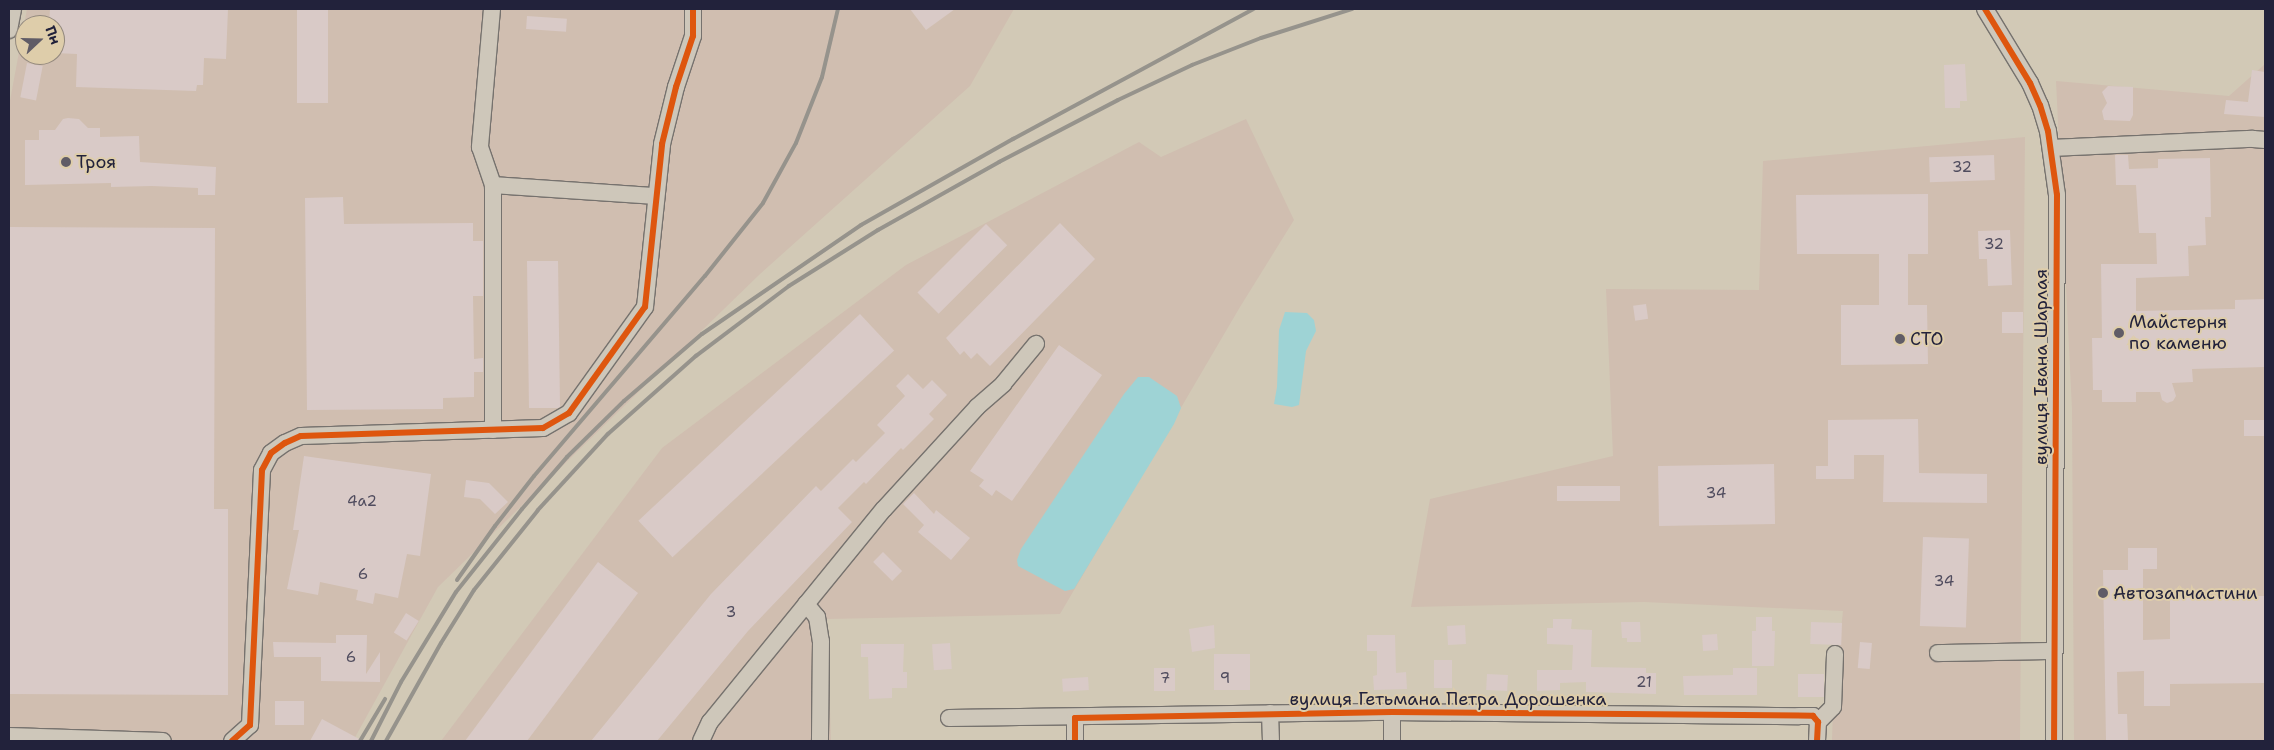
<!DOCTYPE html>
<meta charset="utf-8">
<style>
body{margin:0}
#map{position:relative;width:2274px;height:750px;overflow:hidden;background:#d2c9b6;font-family:"Shantell Sans",sans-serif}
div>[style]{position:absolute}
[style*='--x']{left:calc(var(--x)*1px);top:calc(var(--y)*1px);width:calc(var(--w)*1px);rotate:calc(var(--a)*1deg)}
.built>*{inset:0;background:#d0beb0}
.water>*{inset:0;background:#9ed3d5}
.building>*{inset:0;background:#d9cac7;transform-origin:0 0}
.roads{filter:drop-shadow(1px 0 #76726e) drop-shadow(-1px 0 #76726e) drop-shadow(0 1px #76726e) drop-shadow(0 -1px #76726e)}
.minor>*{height:16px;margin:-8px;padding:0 8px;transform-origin:8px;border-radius:8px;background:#cec7ba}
.rail>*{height:4px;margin:-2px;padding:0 2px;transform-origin:2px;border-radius:2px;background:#96938c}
.cycleway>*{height:6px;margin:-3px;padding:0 3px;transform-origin:3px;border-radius:3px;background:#de560e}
.dots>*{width:14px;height:14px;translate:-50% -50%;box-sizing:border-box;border:2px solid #decdaa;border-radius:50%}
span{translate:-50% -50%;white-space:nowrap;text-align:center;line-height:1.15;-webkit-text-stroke:4px #decdaa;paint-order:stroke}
.number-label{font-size:15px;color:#504c5e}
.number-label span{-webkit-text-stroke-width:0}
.poi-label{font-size:18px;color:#22223b}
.left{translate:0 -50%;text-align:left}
.street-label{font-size:18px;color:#22223b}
.frame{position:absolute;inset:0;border:10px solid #22223b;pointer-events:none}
.north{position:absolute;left:15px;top:15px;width:50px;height:50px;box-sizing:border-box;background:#decdaa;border:1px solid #93897e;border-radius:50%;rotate:69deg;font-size:14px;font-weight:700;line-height:20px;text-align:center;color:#22223b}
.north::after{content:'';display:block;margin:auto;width:18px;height:22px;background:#605c66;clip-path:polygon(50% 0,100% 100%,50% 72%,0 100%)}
</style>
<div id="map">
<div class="built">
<div style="clip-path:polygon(evenodd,27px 9px,1014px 9px,970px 86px,760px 274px,438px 587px,353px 741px,9px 741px,9px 106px,27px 9px,25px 25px,55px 25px,55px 55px,25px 55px,25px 25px)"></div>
<div style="clip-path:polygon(2265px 64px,2265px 741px,2074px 741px,2072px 409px,2056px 81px,2229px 96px)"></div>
<div style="clip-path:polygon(1246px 119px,1294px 220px,1240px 307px,1060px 614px,827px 619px,831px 741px,441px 741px,662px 448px,906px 265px,1139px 142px,1161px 157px)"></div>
<div style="clip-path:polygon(2025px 137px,2020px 741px,1832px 741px,1833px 707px,1843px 611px,1644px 602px,1411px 607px,1430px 499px,1613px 456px,1606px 289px,1759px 290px,1763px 161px)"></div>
</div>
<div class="water">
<div style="clip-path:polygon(1285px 312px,1307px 313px,1314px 320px,1316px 331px,1306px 351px,1299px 405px,1292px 407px,1274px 404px,1277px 387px,1279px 330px)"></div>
<div style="clip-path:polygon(1138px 377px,1149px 377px,1177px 396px,1181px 408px,1174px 424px,1074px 589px,1065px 591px,1018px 566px,1017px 560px,1021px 549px,1124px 394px)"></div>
</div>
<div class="building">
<div style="clip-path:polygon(50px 9px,228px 9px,226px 59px,204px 58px,203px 85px,197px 85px,196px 91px,76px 87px,77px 54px,55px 53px,55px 25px,49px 25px)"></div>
<div style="left:297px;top:9px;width:31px;height:94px"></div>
<div style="clip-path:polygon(910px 9px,955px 9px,926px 30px)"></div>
<div style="left:527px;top:16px;width:40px;height:13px;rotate:4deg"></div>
<div style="left:27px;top:63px;width:16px;height:35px;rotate:11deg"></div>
<div style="clip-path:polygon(1965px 64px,1967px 101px,1960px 101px,1960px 108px,1945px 108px,1944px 65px)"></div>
<div style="clip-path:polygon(2252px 70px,2265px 72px,2265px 117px,2224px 114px,2226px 100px,2248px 102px)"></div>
<div style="clip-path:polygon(2108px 86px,2133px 87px,2133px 115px,2130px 121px,2104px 120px,2102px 111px,2107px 103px,2102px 92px)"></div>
<div style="clip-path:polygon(68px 118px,79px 119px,88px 128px,100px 128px,100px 137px,139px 136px,140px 162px,216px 167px,215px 195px,198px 195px,198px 188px,152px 186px,111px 187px,111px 183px,25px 185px,25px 140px,39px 140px,39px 130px,55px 130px,63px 119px)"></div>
<div style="left:1994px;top:155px;width:25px;height:65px;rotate:88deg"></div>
<div style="clip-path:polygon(2115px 155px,2128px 155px,2129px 169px,2158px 168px,2158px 159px,2210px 158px,2211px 217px,2205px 217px,2206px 245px,2188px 246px,2189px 276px,2136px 278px,2136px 311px,2235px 309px,2235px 300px,2265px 299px,2265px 367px,2192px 369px,2193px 382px,2172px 383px,2176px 396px,2173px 401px,2167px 403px,2162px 400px,2160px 392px,2136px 392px,2136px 402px,2102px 402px,2102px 390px,2093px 390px,2092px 338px,2102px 338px,2101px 264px,2157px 264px,2156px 233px,2139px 233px,2136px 185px,2116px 185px)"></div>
<div style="clip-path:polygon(1928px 194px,1928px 254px,1908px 254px,1908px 305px,1927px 305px,1928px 364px,1841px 365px,1841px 305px,1879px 305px,1879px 254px,1797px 254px,1796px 195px)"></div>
<div style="clip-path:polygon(343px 197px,344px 224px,473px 223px,473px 241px,483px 241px,483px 296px,473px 296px,474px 359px,483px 358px,483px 372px,474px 372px,474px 397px,443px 398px,443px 409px,307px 410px,305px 198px)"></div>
<div style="clip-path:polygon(1060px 223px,1095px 259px,990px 366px,977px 353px,971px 359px,964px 351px,960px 355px,946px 338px)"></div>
<div style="left:986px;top:224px;width:30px;height:97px;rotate:45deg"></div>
<div style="clip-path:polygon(9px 227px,215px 228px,214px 509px,228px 509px,228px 695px,9px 694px)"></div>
<div style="clip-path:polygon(2010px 230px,2012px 285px,1988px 286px,1987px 259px,1979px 259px,1978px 231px)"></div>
<div style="clip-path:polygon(527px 261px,558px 261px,560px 407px,558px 408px,529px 408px)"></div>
<div style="left:1646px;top:304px;width:15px;height:13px;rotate:82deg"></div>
<div style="left:2002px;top:312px;width:21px;height:21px"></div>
<div style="left:860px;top:314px;width:50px;height:303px;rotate:47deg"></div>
<div style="clip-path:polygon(1059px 345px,1102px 375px,1012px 501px,996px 490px,992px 496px,979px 486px,984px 480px,970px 471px)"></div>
<div style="clip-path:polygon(908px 374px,923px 389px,932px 380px,947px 395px,929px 414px,934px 419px,903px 450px,901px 448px,866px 484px,864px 482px,838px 508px,852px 522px,748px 631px,657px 741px,591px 741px,711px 594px,816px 486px,821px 491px,853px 459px,856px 462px,885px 433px,877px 425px,905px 396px,896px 386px)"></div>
<div style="clip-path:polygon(1918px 419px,1919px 473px,1987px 474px,1987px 503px,1883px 502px,1884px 455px,1854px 455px,1854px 479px,1816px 479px,1816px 466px,1828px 466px,1828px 420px)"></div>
<div style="left:2244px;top:420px;width:21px;height:16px"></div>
<div style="clip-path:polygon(304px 456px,431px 474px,420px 556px,407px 554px,398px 598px,375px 593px,373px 604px,356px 600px,358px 590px,320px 582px,318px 595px,287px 589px,299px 530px,293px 530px)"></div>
<div style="left:1774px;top:464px;width:60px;height:116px;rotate:89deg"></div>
<div style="clip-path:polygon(466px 480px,489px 483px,508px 502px,495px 514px,480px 499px,464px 497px)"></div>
<div style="left:1557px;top:486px;width:63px;height:15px"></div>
<div style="clip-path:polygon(914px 493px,934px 514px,936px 510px,970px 538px,951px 560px,918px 532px,924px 525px,903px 504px)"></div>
<div style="left:1923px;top:537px;width:46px;height:89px;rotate:2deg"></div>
<div style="clip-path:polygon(2128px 548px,2157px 548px,2157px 569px,2143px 569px,2143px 640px,2170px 639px,2170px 596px,2265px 596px,2265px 683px,2170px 684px,2170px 706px,2144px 706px,2144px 671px,2117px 672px,2118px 714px,2127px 714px,2128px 741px,2106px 741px,2103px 570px,2128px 570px)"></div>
<div style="left:883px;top:552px;width:27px;height:14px;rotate:45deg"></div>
<div style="clip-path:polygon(598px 562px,638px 593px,527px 741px,465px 741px)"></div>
<div style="left:406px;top:613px;width:15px;height:23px;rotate:32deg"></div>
<div style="clip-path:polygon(1756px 617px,1772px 617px,1772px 631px,1775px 631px,1774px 666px,1752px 666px,1752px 631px,1756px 631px)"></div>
<div style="clip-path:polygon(1553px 619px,1572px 619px,1571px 629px,1592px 630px,1591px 667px,1646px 668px,1646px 673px,1656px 673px,1656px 694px,1586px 692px,1586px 682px,1560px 683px,1560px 690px,1537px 691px,1537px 670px,1572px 670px,1573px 645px,1547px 644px,1547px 628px,1553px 628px)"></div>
<div style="clip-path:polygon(1621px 622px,1640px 622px,1641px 642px,1627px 642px,1627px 638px,1622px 638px)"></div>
<div style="left:1811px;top:622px;width:31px;height:22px;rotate:2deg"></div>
<div style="clip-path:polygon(1214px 625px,1215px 648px,1192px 652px,1189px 629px)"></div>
<div style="left:1465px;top:625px;width:19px;height:18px;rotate:87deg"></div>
<div style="left:1717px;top:634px;width:16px;height:15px;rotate:86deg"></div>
<div style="clip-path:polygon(336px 635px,367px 635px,366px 674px,380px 652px,380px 682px,321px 681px,321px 657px,274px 657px,273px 642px,336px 643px)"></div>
<div style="clip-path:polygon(1367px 635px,1395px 635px,1396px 673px,1406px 672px,1407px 689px,1374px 690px,1373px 676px,1377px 675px,1377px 651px,1367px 651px)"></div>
<div style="left:1860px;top:642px;width:12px;height:26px;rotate:5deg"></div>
<div style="left:950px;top:643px;width:26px;height:18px;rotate:86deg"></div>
<div style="clip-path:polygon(861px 644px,904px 644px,903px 672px,907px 672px,907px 688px,892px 688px,892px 698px,869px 699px,868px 657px,861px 657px)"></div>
<div style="left:1214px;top:654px;width:36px;height:36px"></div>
<div style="left:1434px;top:660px;width:18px;height:28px"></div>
<div style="left:1154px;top:668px;width:21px;height:23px"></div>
<div style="clip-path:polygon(1733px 668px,1757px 668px,1757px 695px,1684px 695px,1683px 676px,1733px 675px)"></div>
<div style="left:1487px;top:674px;width:21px;height:16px;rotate:3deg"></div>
<div style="left:1798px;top:674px;width:26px;height:23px"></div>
<div style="left:1088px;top:677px;width:13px;height:26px;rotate:86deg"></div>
<div style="left:275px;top:701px;width:29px;height:24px"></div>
<div style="clip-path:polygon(322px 719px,363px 741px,310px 741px)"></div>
</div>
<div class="roads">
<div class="minor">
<div style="--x:492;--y:9;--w:139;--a:95"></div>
<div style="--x:480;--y:147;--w:40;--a:71.1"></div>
<div style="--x:493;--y:185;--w:163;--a:3.9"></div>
<div style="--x:1985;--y:9;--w:87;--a:58.7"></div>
<div style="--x:2030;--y:83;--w:24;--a:66"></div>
<div style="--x:2040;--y:105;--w:27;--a:73"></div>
<div style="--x:2048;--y:131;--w:65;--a:82"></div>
<div style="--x:2057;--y:195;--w:546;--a:90.31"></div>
<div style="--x:9;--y:30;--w:21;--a:-79"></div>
<div style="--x:2051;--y:148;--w:202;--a:-2.6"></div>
<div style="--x:2253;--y:139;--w:12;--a:5"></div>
<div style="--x:493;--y:430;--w:245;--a:-90"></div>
<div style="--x:806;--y:604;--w:17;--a:50"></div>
<div style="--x:817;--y:617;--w:24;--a:81"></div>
<div style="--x:821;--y:641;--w:100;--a:90.6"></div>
<div style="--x:1938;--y:653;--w:116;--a:-1"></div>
<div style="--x:1392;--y:712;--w:29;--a:90"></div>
<div style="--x:1270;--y:713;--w:28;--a:88"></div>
<div style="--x:949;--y:718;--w:443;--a:-0.8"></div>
<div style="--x:1392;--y:712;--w:407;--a:0.6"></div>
<div style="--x:1799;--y:716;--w:14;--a:0"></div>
<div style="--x:1813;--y:716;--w:8;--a:50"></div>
<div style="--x:1075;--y:718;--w:23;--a:90"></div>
<div style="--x:1818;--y:722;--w:21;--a:-45"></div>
<div style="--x:1833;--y:707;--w:53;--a:-87.8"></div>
<div style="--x:9;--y:736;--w:154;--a:1.9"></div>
<div style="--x:232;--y:741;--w:24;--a:-42"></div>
<div style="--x:250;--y:725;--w:255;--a:-87.3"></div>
<div style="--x:262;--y:470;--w:19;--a:-62"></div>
<div style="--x:271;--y:453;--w:17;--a:-36"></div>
<div style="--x:285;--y:443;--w:17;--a:-24"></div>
<div style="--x:301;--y:436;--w:242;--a:-1.9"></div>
<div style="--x:543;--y:428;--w:30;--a:-30"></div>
<div style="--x:569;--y:413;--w:130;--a:-54.4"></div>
<div style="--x:645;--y:307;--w:164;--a:-84"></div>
<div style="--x:662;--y:144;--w:59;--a:-76.2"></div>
<div style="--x:676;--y:87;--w:54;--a:-71.6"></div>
<div style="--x:693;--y:36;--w:27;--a:-90"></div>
<div style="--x:701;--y:741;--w:21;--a:-65"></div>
<div style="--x:710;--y:722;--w:275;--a:-50.8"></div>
<div style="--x:884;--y:509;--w:138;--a:-47.6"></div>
<div style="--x:977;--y:407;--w:35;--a:-41"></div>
<div style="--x:1003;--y:384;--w:52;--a:-50.5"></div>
<div style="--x:1817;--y:741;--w:19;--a:-87"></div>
</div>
</div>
<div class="rail">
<div style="--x:457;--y:580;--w:66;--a:-54.9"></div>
<div style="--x:495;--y:526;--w:63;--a:-52"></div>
<div style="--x:534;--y:476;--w:263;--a:-49.5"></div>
<div style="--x:705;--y:276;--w:93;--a:-51.5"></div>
<div style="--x:763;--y:203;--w:68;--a:-61.2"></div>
<div style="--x:796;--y:143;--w:71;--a:-68.5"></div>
<div style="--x:822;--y:77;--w:70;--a:-76.8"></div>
<div style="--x:360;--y:741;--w:49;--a:-59.2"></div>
<div style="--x:371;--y:741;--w:66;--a:-63"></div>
<div style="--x:401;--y:682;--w:105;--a:-58.6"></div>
<div style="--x:456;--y:592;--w:106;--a:-51.5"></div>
<div style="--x:522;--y:509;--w:69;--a:-49.1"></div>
<div style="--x:567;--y:457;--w:80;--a:-44.5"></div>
<div style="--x:624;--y:401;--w:103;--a:-40.7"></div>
<div style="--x:702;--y:334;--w:193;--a:-34.4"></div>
<div style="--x:861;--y:225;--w:175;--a:-29.5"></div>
<div style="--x:1013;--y:139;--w:273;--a:-28.4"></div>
<div style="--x:386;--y:741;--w:112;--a:-60.7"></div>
<div style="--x:441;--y:643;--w:62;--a:-58.1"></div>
<div style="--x:474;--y:590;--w:102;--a:-51.3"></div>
<div style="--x:538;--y:510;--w:103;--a:-47.4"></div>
<div style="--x:608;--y:434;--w:118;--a:-41.6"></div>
<div style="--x:696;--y:356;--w:116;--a:-37"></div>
<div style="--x:789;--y:286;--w:105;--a:-32.2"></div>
<div style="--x:878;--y:230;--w:139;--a:-29.3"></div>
<div style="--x:999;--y:162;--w:134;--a:-27.5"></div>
<div style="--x:1118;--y:100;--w:82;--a:-25.3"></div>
<div style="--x:1192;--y:65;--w:74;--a:-21.4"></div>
<div style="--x:1261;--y:38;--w:96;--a:-17.7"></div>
</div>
<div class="cycleway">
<div style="--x:1985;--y:9;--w:87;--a:58.7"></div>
<div style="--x:2030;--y:83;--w:24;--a:66"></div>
<div style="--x:2040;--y:105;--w:27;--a:73"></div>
<div style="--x:2048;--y:131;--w:65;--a:82"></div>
<div style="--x:2057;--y:195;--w:546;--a:90.31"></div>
<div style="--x:232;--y:741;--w:24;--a:-42"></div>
<div style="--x:250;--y:725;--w:255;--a:-87.3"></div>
<div style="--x:262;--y:470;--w:19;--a:-62"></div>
<div style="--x:271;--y:453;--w:17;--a:-36"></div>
<div style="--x:285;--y:443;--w:17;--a:-24"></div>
<div style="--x:301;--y:436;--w:242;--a:-1.9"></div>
<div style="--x:543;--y:428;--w:30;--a:-30"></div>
<div style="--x:569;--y:413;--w:130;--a:-54.4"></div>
<div style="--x:645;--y:307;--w:164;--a:-84"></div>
<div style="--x:662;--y:144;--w:59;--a:-76.2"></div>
<div style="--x:676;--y:87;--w:54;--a:-71.6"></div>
<div style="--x:693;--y:36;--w:27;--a:-90"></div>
<div style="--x:1075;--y:741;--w:23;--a:-90"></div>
<div style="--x:1075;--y:718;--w:317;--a:-1.1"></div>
<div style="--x:1392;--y:712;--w:421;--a:0.5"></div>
<div style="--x:1813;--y:716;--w:8;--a:50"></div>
<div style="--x:1818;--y:722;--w:19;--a:93"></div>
</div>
<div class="dots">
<div style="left:66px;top:162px;background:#605c66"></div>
<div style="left:2119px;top:333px;background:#605c66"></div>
<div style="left:1900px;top:339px;background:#605c66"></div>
<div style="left:2103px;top:593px;background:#605c66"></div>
</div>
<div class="number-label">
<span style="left:1962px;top:168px">32</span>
<span style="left:1994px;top:245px">32</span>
<span style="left:1716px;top:494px">34</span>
<span style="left:362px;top:502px">4а2</span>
<span style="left:363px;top:575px">6</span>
<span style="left:1944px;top:582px">34</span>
<span style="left:731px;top:613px">3</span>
<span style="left:351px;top:658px">6</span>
<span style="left:1165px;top:679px">7</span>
<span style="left:1225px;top:679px">9</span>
<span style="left:1644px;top:683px">21</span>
</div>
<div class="poi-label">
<span class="left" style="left:76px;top:162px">Троя</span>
<span class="left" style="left:2129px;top:333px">Майстерня<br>по каменю</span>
<span class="left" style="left:1910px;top:339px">СТО</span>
<span class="left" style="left:2113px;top:593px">Автозапчастини</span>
</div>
<div class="street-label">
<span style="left:2041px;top:367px;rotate:-90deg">вулиця Івана Шарлая</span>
<span style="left:1448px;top:699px">вулиця Гетьмана Петра Дорошенка</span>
</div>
<div class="frame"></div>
<div class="north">Пн</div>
</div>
